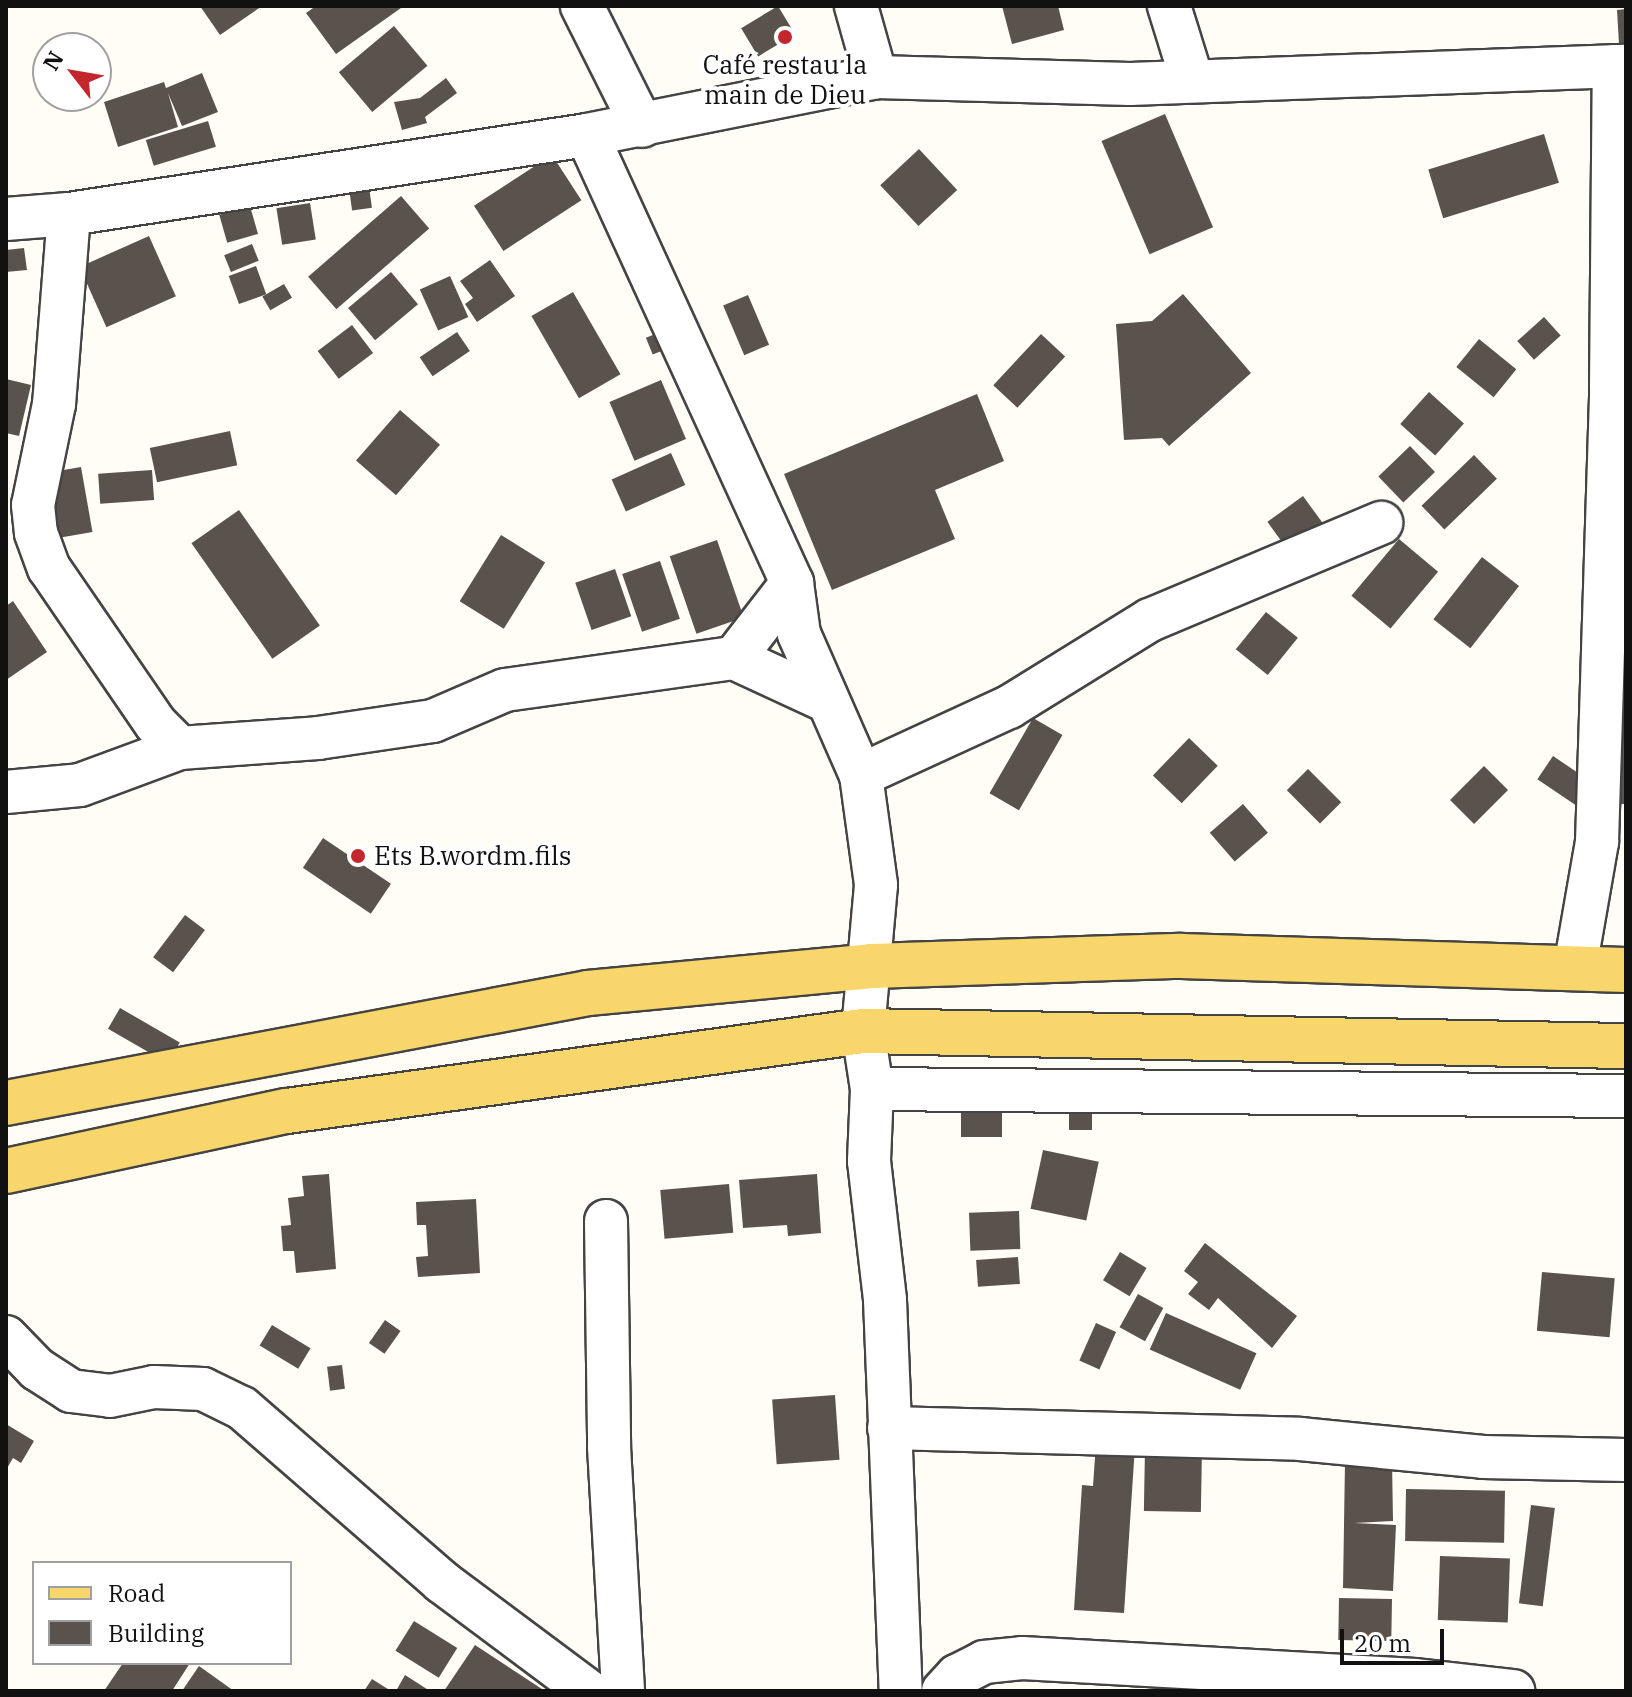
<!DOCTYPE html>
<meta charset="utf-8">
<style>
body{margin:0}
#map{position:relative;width:1632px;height:1697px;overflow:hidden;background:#fffdf5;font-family:"IBM Plex Serif",serif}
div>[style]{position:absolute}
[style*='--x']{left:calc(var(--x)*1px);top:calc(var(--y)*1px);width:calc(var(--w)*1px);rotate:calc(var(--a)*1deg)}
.building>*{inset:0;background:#5a524d;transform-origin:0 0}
.roads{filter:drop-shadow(2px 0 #444) drop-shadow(-2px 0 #444) drop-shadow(0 2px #444) drop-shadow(0 -2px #444)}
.minor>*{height:42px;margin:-21px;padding:0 21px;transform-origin:21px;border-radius:21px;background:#fff}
.major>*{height:44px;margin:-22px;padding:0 22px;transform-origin:22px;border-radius:22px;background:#f9d66b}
.dots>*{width:22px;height:22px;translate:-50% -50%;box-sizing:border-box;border:4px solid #fff;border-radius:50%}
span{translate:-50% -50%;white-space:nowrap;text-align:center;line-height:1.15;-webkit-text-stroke:8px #fff;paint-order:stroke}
.poi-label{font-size:26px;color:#111}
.left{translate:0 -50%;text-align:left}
.frame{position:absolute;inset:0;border:8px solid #111;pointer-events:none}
.legend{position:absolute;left:32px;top:1561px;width:260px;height:104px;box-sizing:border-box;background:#fff;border:2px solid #a0a0a0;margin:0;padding:10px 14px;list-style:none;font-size:24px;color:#111}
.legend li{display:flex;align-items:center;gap:16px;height:40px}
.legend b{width:40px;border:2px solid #a0a0a0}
.north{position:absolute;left:32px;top:32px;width:80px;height:80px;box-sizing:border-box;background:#fff;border:2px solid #a0a0a0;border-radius:50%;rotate:301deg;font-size:22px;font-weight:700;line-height:32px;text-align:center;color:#111}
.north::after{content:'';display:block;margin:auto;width:28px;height:36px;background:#c4262e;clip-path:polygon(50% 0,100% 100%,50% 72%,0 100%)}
.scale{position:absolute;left:1340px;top:1629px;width:104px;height:36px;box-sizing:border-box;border:4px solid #111;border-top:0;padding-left:10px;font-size:24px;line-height:28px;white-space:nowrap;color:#111;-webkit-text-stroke:6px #fff;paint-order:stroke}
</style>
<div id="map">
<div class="building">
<div style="clip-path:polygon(200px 6px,262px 6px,220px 35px)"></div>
<div style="clip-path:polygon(316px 6px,400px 6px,401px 8px,336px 54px,306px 13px)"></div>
<div style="left:778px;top:6px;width:33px;height:43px;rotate:59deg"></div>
<div style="clip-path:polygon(1002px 6px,1058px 6px,1064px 30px,1012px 44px)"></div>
<div style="clip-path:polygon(1626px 9px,1626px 43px,1619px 44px,1617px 10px)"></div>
<div style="left:394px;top:26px;width:52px;height:72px;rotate:50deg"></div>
<div style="clip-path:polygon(202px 73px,218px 112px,182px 126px,168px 93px,178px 127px,118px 147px,104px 102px,164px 82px,166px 88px)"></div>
<div style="clip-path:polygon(446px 78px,457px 93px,425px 117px,427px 123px,402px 130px,394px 102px,420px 98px)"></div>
<div style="left:1165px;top:114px;width:123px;height:69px;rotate:67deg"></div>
<div style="left:208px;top:121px;width:27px;height:65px;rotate:73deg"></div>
<div style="left:1544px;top:134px;width:51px;height:121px;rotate:73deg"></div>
<div style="left:919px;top:149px;width:56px;height:53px;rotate:47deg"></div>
<div style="left:552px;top:155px;width:54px;height:93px;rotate:57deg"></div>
<div style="left:369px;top:187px;width:21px;height:20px;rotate:82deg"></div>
<div style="left:401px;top:196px;width:43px;height:123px;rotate:49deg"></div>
<div style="left:310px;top:203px;width:37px;height:34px;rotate:81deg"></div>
<div style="left:250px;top:206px;width:29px;height:32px;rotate:74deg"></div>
<div style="left:149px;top:236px;width:66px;height:76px;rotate:66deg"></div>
<div style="left:252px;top:244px;width:18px;height:30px;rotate:68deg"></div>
<div style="clip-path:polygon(24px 248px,27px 270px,6px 272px,6px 250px)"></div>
<div style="clip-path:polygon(490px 260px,515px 296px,477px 322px,465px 304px,473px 298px,460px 281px)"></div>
<div style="left:256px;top:266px;width:30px;height:29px;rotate:70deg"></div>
<div style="left:391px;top:272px;width:42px;height:56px;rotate:50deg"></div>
<div style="left:450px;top:276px;width:45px;height:33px;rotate:66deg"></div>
<div style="left:284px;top:284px;width:16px;height:25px;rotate:60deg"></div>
<div style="left:573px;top:292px;width:95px;height:48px;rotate:60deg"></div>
<div style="clip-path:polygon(1183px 294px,1251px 373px,1169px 446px,1162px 438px,1124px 440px,1116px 324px,1152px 321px)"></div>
<div style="left:748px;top:295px;width:54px;height:27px;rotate:67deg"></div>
<div style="left:1544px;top:317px;width:25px;height:36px;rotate:48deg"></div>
<div style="left:352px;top:325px;width:35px;height:43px;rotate:53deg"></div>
<div style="left:457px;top:332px;width:23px;height:45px;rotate:56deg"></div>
<div style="left:658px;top:333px;width:18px;height:13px;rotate:68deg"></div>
<div style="left:1041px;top:334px;width:33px;height:70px;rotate:43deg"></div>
<div style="left:1479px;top:339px;width:48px;height:36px;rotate:39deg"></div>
<div style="clip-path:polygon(6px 379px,31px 385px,19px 436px,6px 433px)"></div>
<div style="left:661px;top:380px;width:64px;height:56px;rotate:67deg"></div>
<div style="left:1429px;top:392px;width:47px;height:43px;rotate:42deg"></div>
<div style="clip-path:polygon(977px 394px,1004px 461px,935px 490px,955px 539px,832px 590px,784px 474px)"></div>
<div style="left:400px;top:410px;width:53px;height:67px;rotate:41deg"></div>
<div style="left:230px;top:431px;width:35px;height:82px;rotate:78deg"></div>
<div style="left:1410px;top:446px;width:36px;height:44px;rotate:46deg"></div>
<div style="left:671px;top:453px;width:35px;height:65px;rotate:66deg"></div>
<div style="left:1474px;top:455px;width:33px;height:73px;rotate:46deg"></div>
<div style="left:81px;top:467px;width:66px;height:41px;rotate:80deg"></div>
<div style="left:152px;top:470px;width:30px;height:54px;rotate:86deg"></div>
<div style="left:1303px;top:496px;width:36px;height:44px;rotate:54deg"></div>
<div style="left:239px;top:510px;width:141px;height:58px;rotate:55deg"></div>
<div style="left:501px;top:535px;width:52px;height:78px;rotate:32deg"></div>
<div style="left:1399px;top:539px;width:51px;height:74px;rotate:40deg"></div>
<div style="left:717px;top:540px;width:82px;height:50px;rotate:71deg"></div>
<div style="left:1482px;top:557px;width:47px;height:79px;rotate:38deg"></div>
<div style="left:660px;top:561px;width:61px;height:40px;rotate:71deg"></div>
<div style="left:615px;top:569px;width:50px;height:42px;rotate:71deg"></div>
<div style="clip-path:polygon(13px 601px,47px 652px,6px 680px,6px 606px)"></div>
<div style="left:1266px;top:612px;width:41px;height:48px;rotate:39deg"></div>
<div style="left:1033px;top:718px;width:34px;height:87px;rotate:30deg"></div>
<div style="left:1609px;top:718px;width:17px;height:86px"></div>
<div style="left:1189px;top:738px;width:40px;height:52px;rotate:44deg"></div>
<div style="left:1553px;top:756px;width:46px;height:28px;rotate:34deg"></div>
<div style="left:1484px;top:766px;width:34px;height:48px;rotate:45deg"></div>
<div style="left:1308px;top:769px;width:47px;height:30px;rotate:45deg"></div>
<div style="left:1243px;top:804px;width:38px;height:44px;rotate:49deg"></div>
<div style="left:323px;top:838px;width:82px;height:36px;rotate:34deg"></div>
<div style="left:185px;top:915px;width:25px;height:53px;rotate:37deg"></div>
<div style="left:120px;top:1008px;width:69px;height:24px;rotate:30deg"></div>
<div style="left:1069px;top:1103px;width:23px;height:27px"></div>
<div style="left:961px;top:1105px;width:41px;height:32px"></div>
<div style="left:1043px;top:1150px;width:57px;height:60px;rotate:12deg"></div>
<div style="clip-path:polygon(329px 1174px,336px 1269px,296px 1273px,294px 1251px,283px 1251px,281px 1226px,291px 1225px,288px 1198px,304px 1196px,302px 1176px)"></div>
<div style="clip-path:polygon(817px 1174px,821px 1233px,788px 1236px,787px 1225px,743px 1228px,739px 1180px)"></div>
<div style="left:729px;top:1184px;width:49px;height:69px;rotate:85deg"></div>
<div style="clip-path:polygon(476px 1199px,480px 1273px,418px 1277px,416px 1257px,428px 1256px,426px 1225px,417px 1225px,416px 1202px)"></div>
<div style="left:1019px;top:1211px;width:38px;height:50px;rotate:88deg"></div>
<div style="clip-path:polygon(1205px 1243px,1297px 1316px,1272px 1348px,1218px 1298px,1209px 1310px,1188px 1294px,1198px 1282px,1184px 1271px)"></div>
<div style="left:1120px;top:1252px;width:31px;height:33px;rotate:31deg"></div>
<div style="left:1018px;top:1257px;width:27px;height:42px;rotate:86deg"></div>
<div style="left:1542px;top:1272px;width:73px;height:59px;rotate:5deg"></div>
<div style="left:1138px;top:1294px;width:29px;height:38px;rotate:29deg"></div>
<div style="left:1166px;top:1313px;width:99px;height:40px;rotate:24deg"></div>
<div style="left:385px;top:1320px;width:19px;height:28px;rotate:35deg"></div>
<div style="left:1096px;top:1323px;width:22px;height:41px;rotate:24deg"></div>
<div style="left:272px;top:1325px;width:45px;height:24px;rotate:31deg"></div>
<div style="left:342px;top:1365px;width:24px;height:15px;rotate:83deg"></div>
<div style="left:835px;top:1395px;width:65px;height:63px;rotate:86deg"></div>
<div style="clip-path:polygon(6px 1424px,34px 1441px,21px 1463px,13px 1458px,6px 1470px)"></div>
<div style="clip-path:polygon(1096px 1443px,1135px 1446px,1124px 1613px,1074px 1610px,1082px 1485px,1093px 1486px)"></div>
<div style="left:1145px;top:1447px;width:57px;height:64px;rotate:1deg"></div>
<div style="clip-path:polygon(1392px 1460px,1393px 1521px,1354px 1523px,1396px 1525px,1393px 1591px,1343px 1588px,1345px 1462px)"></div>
<div style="left:1406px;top:1489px;width:99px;height:52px;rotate:1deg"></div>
<div style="left:1531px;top:1505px;width:24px;height:99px;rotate:7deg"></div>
<div style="left:1440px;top:1556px;width:70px;height:64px;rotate:2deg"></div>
<div style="left:1339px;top:1598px;width:53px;height:42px;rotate:1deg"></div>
<div style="left:414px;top:1621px;width:51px;height:35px;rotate:32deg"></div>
<div style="clip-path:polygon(475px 1645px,545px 1691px,444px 1691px)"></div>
<div style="clip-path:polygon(123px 1663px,190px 1663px,172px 1691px,104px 1691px)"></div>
<div style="clip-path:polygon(199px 1666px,234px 1691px,182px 1691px)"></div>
<div style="clip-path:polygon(405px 1675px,430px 1691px,396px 1691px)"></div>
<div style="clip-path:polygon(372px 1679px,391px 1691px,364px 1691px)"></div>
</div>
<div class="roads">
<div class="minor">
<div style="--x:582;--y:6;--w:134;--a:63.4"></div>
<div style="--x:856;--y:6;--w:74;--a:74.3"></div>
<div style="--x:1169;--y:6;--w:77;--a:72.7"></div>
<div style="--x:587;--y:135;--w:493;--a:65.4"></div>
<div style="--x:792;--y:583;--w:51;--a:82.2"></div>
<div style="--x:799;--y:634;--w:154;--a:66.3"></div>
<div style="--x:861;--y:775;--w:111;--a:82.2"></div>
<div style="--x:876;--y:885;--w:147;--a:95.1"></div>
<div style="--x:863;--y:1031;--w:59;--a:81.2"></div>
<div style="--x:872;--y:1089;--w:72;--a:92.4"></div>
<div style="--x:869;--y:1161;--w:140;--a:83.4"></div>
<div style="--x:885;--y:1300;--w:391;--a:87.7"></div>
<div style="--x:69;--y:214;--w:191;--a:94.5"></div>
<div style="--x:54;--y:404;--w:103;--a:101.7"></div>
<div style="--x:33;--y:505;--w:28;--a:84"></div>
<div style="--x:36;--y:533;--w:37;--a:70"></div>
<div style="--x:49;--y:568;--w:189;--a:55.6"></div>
<div style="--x:156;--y:724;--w:34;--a:45"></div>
<div style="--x:6;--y:219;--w:63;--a:-4.5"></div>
<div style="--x:69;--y:214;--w:524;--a:-8.67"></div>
<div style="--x:587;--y:135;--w:295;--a:-11.3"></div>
<div style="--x:876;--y:77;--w:254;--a:1.6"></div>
<div style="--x:1130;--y:84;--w:496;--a:-2.1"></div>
<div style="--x:734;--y:658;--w:102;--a:24.8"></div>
<div style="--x:861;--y:775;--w:163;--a:-24.7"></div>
<div style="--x:1009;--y:707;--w:166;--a:-31.7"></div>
<div style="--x:1150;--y:620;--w:251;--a:-22.8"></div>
<div style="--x:6;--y:792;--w:74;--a:-5.4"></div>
<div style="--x:80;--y:785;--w:107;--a:-20.3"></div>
<div style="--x:180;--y:748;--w:138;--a:-4.1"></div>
<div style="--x:318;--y:738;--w:116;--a:-8.4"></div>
<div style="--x:433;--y:721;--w:78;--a:-23.3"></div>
<div style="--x:505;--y:690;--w:231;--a:-8"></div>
<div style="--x:734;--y:658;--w:95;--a:-52.3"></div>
<div style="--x:1575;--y:968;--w:128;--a:-80.1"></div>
<div style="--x:1597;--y:842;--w:454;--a:-88.2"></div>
<div style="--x:1611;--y:388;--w:322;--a:-89.5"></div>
<div style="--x:872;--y:1089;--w:754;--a:0.53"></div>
<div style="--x:606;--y:1221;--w:226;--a:89.2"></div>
<div style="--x:609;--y:1447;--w:244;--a:86.7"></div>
<div style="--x:6;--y:1337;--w:45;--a:45.9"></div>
<div style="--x:37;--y:1369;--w:40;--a:32.9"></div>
<div style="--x:71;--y:1391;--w:39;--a:7"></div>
<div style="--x:110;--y:1396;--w:45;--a:-11.6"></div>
<div style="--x:154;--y:1387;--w:49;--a:2.3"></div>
<div style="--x:203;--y:1389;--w:43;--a:26"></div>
<div style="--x:242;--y:1408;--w:265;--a:41"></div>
<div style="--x:442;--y:1582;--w:182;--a:36.7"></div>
<div style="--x:889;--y:1428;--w:411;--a:1.5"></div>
<div style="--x:1300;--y:1439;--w:184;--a:5.6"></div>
<div style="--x:1483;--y:1457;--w:143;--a:1.2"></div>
<div style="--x:943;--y:1691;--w:21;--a:-47"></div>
<div style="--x:957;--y:1676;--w:30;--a:-27"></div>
<div style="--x:984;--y:1662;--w:38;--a:-6"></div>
<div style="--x:1022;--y:1658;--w:394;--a:3.2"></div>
<div style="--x:1415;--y:1680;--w:99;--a:6.4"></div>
</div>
<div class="major">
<div style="--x:6;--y:1103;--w:592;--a:-10.7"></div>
<div style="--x:588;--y:993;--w:285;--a:-5.4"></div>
<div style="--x:872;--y:966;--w:309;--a:-1.9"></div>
<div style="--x:1181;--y:956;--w:445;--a:1.8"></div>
<div style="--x:6;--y:1171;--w:287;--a:-12.1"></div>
<div style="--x:287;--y:1111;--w:582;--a:-7.91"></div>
<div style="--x:863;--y:1031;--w:763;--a:1.13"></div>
</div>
</div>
<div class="dots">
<div style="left:785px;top:37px;background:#c4262e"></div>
<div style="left:358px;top:856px;background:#c4262e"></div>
</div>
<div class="poi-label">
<span style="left:785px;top:80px">Café restau la<br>main de Dieu</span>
<span class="left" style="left:374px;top:856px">Ets B.wordm.fils</span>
</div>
<div class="frame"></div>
<ul class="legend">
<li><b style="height:10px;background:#f9d66b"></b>Road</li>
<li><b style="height:22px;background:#5a524d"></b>Building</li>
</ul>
<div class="north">N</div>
<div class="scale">20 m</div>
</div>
